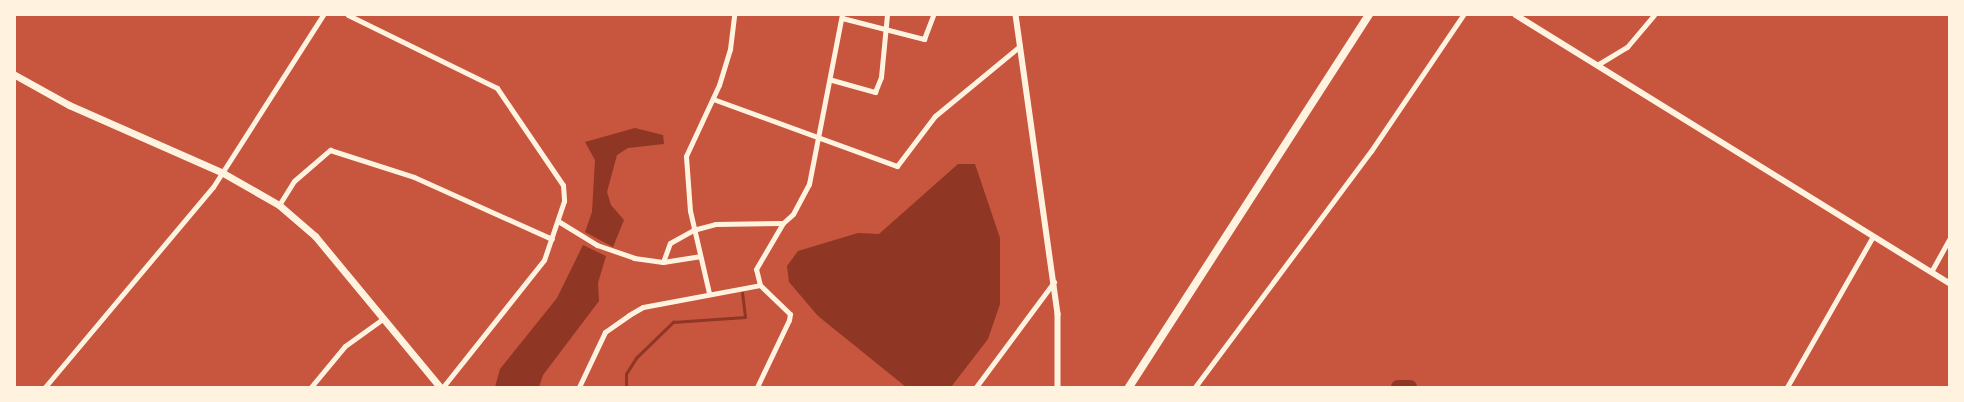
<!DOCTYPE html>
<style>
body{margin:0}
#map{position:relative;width:1964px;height:402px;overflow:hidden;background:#c8553d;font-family:"Public Sans",sans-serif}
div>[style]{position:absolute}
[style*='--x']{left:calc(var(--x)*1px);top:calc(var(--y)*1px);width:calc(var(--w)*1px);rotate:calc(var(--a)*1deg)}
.water>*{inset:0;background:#8f3625}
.stream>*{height:2.5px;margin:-1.25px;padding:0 1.25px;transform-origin:1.25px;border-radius:1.25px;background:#8f3625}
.river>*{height:14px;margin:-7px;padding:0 7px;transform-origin:7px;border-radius:7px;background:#8f3625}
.minor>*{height:5px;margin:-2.5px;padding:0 2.5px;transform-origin:2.5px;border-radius:2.5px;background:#fff3e0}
.tertiary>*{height:5.5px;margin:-2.75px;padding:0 2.75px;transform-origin:2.75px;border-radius:2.75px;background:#fff3e0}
.secondary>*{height:7px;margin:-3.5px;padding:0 3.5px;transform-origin:3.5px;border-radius:3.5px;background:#fff3e0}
.primary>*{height:8px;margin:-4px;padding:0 4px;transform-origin:4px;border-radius:4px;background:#fff3e0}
span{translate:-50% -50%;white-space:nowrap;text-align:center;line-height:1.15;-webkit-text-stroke:5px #fff3e0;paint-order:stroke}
.frame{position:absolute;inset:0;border:16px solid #fff3e0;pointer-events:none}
</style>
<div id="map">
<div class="water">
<div style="clip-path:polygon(635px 128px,663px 135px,664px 144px,628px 148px,617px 155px,607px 192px,611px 205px,624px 220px,613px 247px,585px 232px,592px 212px,595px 160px,585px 142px)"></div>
<div style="clip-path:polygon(958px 164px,975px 164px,1000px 238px,1000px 304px,988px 339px,951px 387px,906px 387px,818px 316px,789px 282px,787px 266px,798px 251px,858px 233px,879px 234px)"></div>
<div style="clip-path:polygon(583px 245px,606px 256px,598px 283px,599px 301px,543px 375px,539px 387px,495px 387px,500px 369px,557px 298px)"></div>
</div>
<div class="stream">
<div style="--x:626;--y:387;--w:13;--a:-90"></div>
<div style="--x:626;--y:374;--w:19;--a:-58"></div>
<div style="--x:636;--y:358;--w:52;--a:-44.2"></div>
<div style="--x:673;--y:322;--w:72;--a:-4"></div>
<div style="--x:745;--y:317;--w:24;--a:-97"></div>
</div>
<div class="river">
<div style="--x:1398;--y:387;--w:12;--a:0"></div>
</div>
<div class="minor">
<div style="--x:348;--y:15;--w:166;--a:26.1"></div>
<div style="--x:497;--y:88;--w:117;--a:55.8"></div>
<div style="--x:563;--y:185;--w:16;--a:86"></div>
<div style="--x:564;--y:201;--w:62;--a:108.7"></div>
<div style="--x:544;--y:260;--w:162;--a:128.5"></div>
<div style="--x:842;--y:18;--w:85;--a:14.4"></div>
<div style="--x:924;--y:39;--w:26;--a:-69"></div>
<div style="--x:1597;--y:65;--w:35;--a:-31"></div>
<div style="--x:1627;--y:47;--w:42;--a:-49.8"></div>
<div style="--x:832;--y:80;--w:45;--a:15.6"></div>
<div style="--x:875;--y:92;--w:16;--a:-68"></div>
<div style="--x:881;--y:77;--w:62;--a:-84.5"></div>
<div style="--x:713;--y:99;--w:196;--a:20"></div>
<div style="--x:897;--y:166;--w:63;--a:-52.8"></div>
<div style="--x:935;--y:116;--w:110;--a:-39.5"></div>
<div style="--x:279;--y:205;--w:28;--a:-58"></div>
<div style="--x:294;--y:181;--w:48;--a:-40.7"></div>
<div style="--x:330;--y:150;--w:88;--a:17.8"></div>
<div style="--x:414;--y:177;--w:151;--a:24.2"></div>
<div style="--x:558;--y:221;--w:46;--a:31.6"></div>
<div style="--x:597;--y:245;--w:39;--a:19"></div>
<div style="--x:634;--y:258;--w:29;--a:8"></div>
<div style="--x:663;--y:262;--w:37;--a:-9"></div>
<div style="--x:663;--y:262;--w:20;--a:-70"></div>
<div style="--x:670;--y:243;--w:26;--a:-29"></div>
<div style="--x:693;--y:230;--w:23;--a:-15"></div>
<div style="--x:715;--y:224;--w:68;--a:-0.8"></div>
<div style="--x:783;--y:223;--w:13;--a:-42"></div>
<div style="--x:793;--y:214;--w:34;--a:-62"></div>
<div style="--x:809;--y:184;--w:172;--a:-79"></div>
<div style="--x:1931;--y:272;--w:37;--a:-61"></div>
<div style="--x:709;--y:293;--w:84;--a:-103"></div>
<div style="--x:690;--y:211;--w:55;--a:-94.2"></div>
<div style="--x:686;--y:156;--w:78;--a:-65.1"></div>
<div style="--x:719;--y:85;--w:38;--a:-73"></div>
<div style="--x:730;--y:49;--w:34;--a:-83"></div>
<div style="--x:45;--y:387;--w:261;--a:-50"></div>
<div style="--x:213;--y:187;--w:204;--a:-57.4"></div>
<div style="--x:311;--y:387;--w:53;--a:-50.3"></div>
<div style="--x:345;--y:346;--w:48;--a:-35.7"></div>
<div style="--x:579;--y:387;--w:61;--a:-64.7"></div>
<div style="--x:605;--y:332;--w:29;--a:-35"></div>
<div style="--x:629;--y:315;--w:16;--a:-30"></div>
<div style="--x:643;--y:307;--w:119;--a:-10.6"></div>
<div style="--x:757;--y:387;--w:74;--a:-64.5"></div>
<div style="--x:789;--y:320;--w:6;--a:-81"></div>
<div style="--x:790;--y:314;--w:42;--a:-136"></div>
<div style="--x:760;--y:285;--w:16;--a:-104"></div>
<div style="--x:756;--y:269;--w:53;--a:-59.6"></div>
<div style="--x:976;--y:387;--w:131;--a:-53.4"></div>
<div style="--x:1195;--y:387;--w:294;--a:-53.3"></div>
<div style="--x:1371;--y:151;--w:164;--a:-55.9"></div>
<div style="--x:1787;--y:387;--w:174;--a:-60.3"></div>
</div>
<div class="tertiary">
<div style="--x:1016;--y:15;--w:302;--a:82"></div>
<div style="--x:1058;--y:314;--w:73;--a:90"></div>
<div style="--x:1516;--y:15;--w:509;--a:31.75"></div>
</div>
<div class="secondary">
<div style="--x:15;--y:75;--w:62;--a:29.1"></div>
<div style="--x:69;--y:105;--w:168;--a:23.8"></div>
<div style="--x:223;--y:173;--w:64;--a:29.7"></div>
<div style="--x:279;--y:205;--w:48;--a:40.7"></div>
<div style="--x:315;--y:236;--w:196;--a:50.4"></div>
</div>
<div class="primary">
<div style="--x:1129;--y:387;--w:443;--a:-57.2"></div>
</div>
<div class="frame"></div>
</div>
